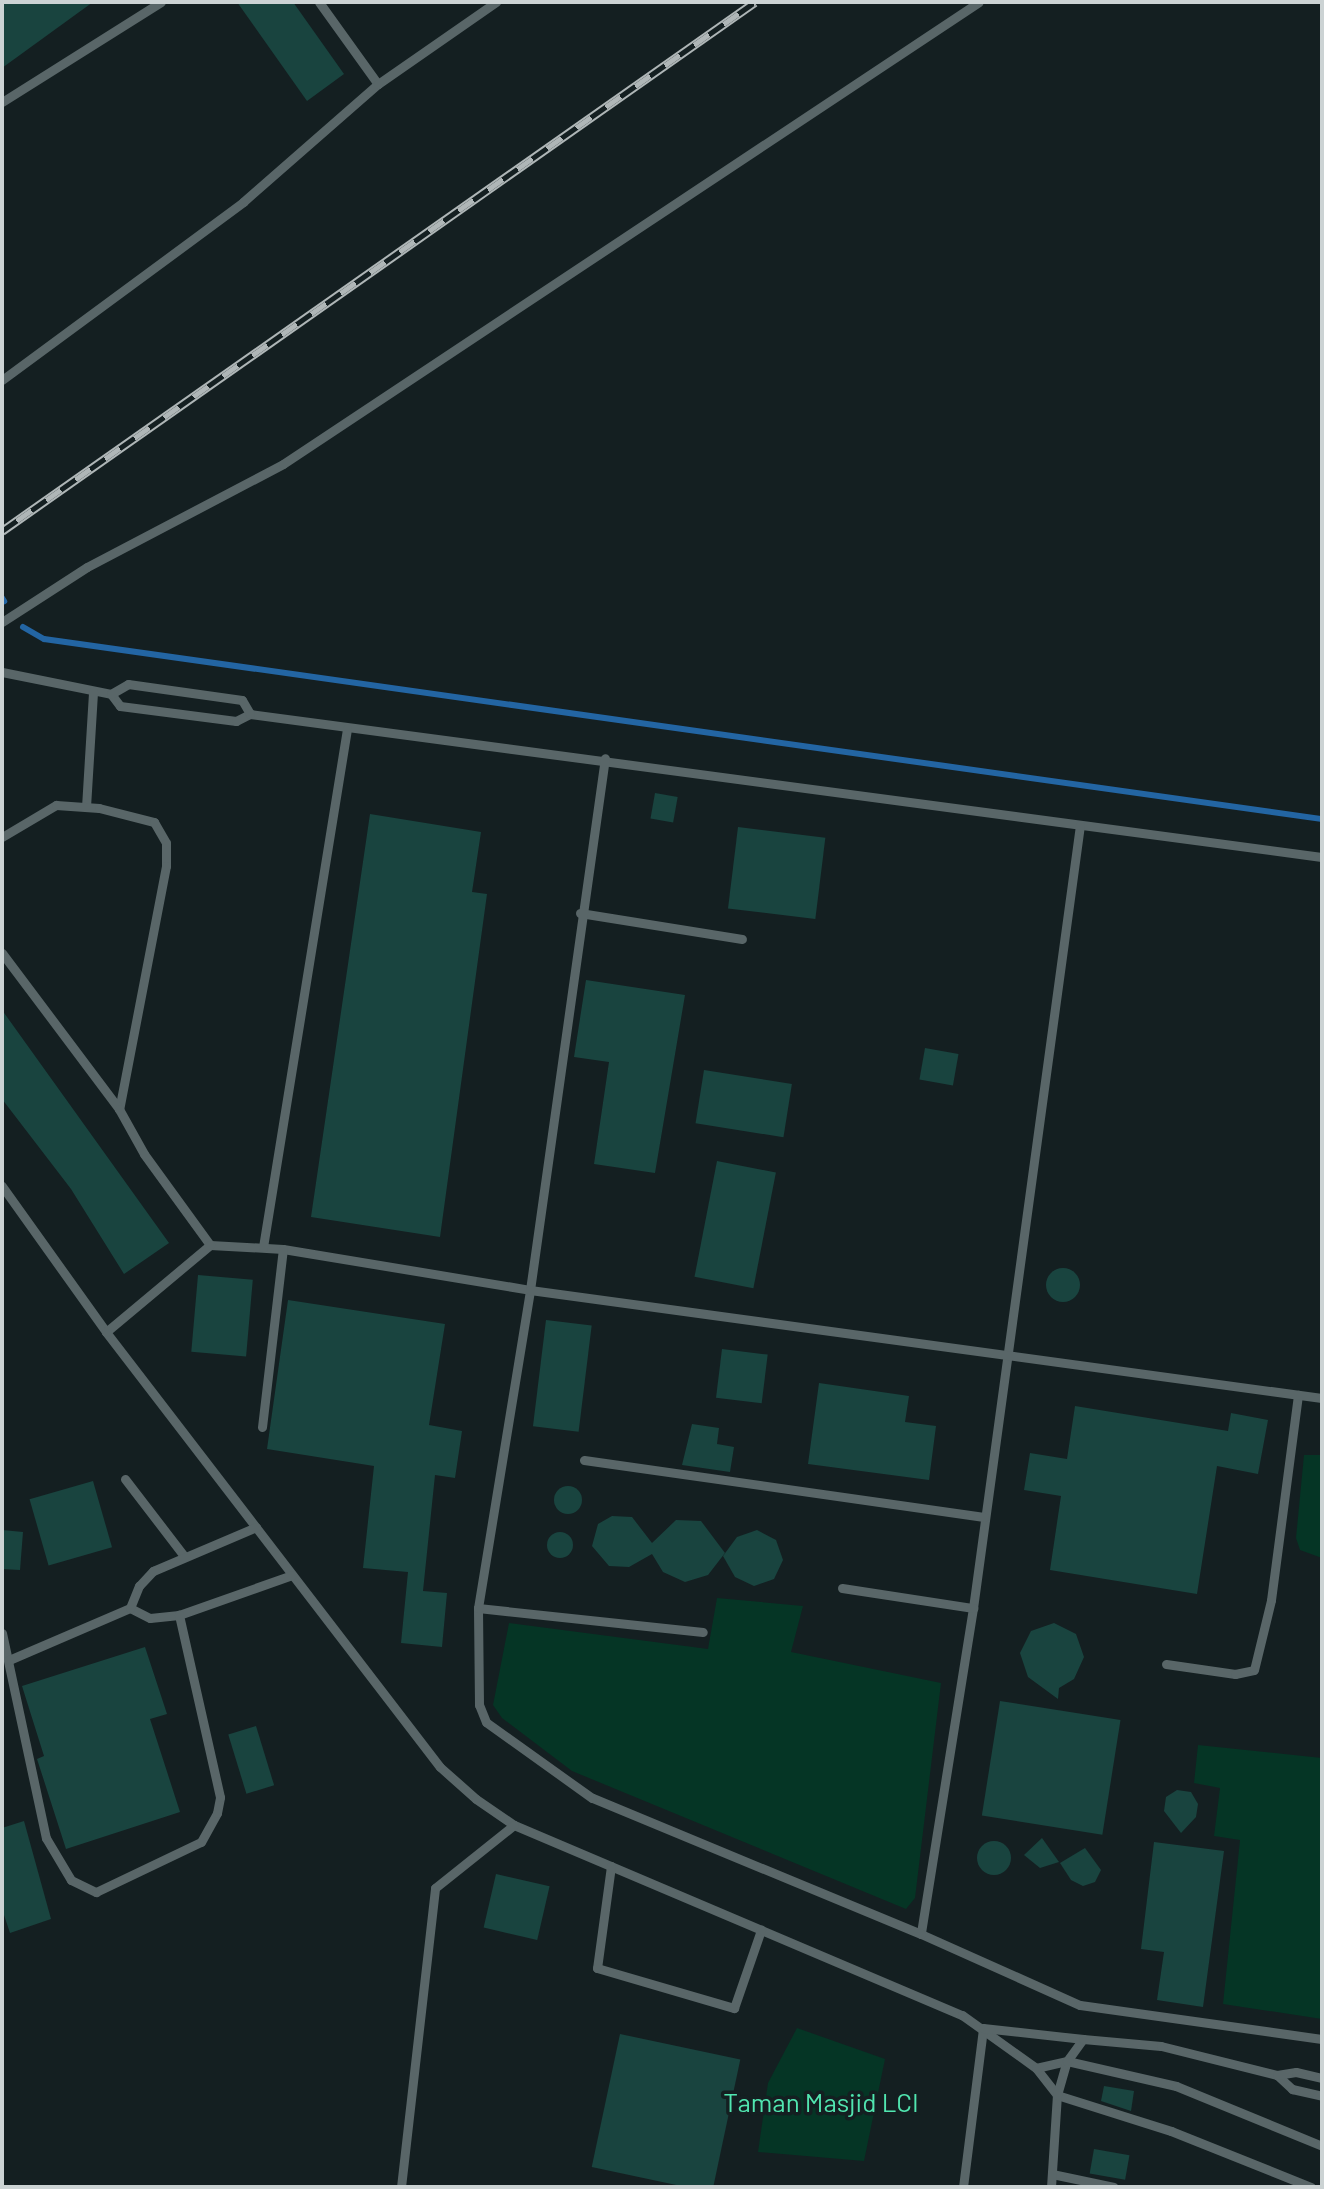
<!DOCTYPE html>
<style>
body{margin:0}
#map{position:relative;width:1324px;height:2189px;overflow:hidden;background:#141f21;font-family:Barlow,sans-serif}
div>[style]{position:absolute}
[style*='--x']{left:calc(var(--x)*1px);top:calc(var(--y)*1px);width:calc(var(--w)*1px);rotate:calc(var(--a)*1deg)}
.green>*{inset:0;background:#053525}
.stream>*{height:6px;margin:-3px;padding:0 3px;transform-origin:3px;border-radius:3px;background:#2365a3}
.building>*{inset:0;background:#19443f;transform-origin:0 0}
.round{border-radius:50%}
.lane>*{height:9px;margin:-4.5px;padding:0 4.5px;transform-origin:4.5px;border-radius:4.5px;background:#596668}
.rail>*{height:9px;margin-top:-4.5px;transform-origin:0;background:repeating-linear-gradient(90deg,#141f21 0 18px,#afb6b7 0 36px);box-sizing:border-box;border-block:2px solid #afb6b7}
span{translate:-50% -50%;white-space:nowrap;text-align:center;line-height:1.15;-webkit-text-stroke:7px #141f21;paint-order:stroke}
.park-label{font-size:26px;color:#51e6b0}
.frame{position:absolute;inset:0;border:4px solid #ccd3d4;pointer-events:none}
</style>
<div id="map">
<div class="green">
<div style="clip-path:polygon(1304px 1455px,1322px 1455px,1322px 1558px,1300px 1550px,1296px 1538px)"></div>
<div style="clip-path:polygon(717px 1598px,803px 1606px,791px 1652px,941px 1683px,915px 1898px,906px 1909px,572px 1771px,502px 1718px,493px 1705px,509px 1623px,708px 1649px)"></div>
<div style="clip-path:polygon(1198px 1745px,1322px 1758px,1322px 2019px,1223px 2004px,1240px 1840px,1214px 1836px,1220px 1788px,1194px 1783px)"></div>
<div style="clip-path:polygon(797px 2028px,885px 2059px,864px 2161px,758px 2152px,768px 2083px)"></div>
</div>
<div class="stream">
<div style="--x:2;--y:598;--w:4;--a:56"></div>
<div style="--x:23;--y:627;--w:24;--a:30"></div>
<div style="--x:44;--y:639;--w:1291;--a:8.02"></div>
</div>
<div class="building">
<div style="clip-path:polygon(2px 2px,93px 2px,2px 68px)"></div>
<div style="clip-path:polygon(237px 2px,293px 2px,344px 74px,307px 101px)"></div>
<div style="left:655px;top:793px;width:23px;height:26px;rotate:10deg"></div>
<div style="clip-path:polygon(370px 814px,481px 832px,472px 892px,487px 894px,440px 1237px,311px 1217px)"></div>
<div style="left:738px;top:827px;width:88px;height:82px;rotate:7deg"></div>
<div style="clip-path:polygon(586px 980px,685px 995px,655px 1173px,594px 1164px,609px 1062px,574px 1057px)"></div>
<div style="clip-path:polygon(2px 1010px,169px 1243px,124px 1274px,71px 1189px,2px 1099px)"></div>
<div style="left:925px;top:1048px;width:34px;height:32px;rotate:10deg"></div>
<div style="left:704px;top:1070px;width:89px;height:54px;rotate:9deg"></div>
<div style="left:717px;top:1161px;width:60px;height:118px;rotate:11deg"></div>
<div class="round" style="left:1046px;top:1268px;width:34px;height:34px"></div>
<div style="left:198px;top:1275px;width:55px;height:77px;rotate:5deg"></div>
<div style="clip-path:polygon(288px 1300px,445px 1324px,429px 1425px,462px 1431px,455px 1478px,435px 1475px,423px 1591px,447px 1593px,442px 1647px,401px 1643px,408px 1572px,363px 1568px,374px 1466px,267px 1449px)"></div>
<div style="left:546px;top:1320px;width:46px;height:107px;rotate:7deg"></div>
<div style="left:722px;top:1349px;width:46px;height:49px;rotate:7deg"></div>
<div style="clip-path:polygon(819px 1383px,909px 1396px,905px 1422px,936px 1426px,929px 1480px,808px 1464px)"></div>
<div style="clip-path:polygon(1075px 1406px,1228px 1431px,1231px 1413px,1268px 1420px,1258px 1474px,1217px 1466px,1197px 1594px,1050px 1570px,1061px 1496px,1024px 1490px,1030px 1453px,1067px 1459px)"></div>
<div style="clip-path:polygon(692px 1424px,719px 1428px,717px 1444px,734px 1447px,730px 1472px,682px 1465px)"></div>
<div style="left:93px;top:1481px;width:69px;height:66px;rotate:74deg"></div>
<div class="round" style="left:554px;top:1486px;width:28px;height:28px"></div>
<div style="clip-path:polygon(612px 1516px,632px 1517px,652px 1543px,676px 1520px,701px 1521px,725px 1553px,708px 1575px,685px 1582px,663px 1572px,652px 1554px,629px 1567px,609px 1566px,592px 1546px,598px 1524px)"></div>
<div style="clip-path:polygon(2px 1530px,23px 1532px,20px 1570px,2px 1569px)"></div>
<div style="clip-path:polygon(757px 1530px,776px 1540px,783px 1560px,774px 1579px,754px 1586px,735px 1577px,723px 1556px,737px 1537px)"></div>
<div class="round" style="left:547px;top:1532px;width:26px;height:26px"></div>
<div style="clip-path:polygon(1054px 1623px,1076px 1634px,1084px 1657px,1074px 1679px,1059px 1688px,1058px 1699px,1028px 1677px,1020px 1653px,1031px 1631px)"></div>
<div style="clip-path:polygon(145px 1647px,167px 1714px,150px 1719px,180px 1812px,66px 1849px,37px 1759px,44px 1756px,22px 1686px)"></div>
<div style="left:1000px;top:1701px;width:122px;height:116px;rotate:9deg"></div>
<div style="left:256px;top:1726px;width:62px;height:29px;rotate:73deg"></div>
<div style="clip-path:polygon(1177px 1790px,1191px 1792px,1198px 1804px,1196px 1817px,1181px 1833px,1164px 1811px,1166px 1797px)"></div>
<div style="clip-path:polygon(24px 1821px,51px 1919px,10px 1933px,2px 1909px,2px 1828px)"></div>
<div style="clip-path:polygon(1042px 1838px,1059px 1862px,1040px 1868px,1024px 1855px)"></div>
<div class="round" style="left:977px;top:1841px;width:34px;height:34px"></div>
<div style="clip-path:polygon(1154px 1842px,1224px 1851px,1203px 2007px,1157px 2000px,1164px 1952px,1141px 1949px)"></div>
<div style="clip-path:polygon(1085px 1848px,1101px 1870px,1095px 1882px,1083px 1886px,1071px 1880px,1060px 1863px)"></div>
<div style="left:496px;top:1874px;width:55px;height:55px;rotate:13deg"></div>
<div style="left:620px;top:2034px;width:123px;height:136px;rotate:12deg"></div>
<div style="clip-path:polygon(1104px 2086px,1134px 2091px,1131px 2111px,1101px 2101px)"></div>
<div style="left:1094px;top:2149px;width:36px;height:25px;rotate:10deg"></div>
</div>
<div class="lane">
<div style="--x:319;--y:2;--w:101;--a:54.3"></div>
<div style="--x:2;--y:102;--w:188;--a:-32.2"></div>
<div style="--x:2;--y:380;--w:300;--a:-36.4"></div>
<div style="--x:243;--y:202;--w:179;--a:-41.2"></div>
<div style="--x:378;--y:84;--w:144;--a:-34.8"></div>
<div style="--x:2;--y:622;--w:101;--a:-32.9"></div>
<div style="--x:87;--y:567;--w:221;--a:-27.7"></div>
<div style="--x:283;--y:464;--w:835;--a:-33.58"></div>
<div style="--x:2;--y:672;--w:111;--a:11.4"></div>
<div style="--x:111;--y:694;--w:15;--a:53"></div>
<div style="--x:120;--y:706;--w:117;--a:7.4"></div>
<div style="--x:236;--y:721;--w:16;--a:-27"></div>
<div style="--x:250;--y:714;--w:1081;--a:7.6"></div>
<div style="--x:111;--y:694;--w:20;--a:-30"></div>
<div style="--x:128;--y:684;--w:115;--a:8"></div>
<div style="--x:242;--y:700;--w:16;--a:60"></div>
<div style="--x:86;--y:807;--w:116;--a:-86.5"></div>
<div style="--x:1080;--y:825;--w:790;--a:97.78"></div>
<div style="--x:973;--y:1608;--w:330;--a:99.1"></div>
<div style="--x:921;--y:1934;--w:174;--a:24.1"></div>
<div style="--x:1080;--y:2005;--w:244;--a:8"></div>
<div style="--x:2;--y:837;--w:63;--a:-30.7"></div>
<div style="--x:56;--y:805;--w:43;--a:4"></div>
<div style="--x:99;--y:808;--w:57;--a:14.3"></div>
<div style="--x:154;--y:822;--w:24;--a:60"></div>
<div style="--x:166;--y:843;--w:23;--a:90"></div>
<div style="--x:166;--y:866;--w:248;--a:100.9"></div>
<div style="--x:580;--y:913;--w:164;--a:9.1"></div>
<div style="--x:2;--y:953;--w:195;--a:53.1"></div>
<div style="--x:119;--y:1109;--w:51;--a:60.9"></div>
<div style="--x:144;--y:1154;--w:112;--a:54"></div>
<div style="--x:210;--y:1245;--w:73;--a:3.1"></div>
<div style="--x:283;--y:1249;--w:250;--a:9.4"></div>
<div style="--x:530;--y:1290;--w:537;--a:-81.98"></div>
<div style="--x:2;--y:1186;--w:179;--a:54.5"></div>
<div style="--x:106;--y:1332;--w:548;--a:52.48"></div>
<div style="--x:440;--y:1767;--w:48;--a:41.6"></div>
<div style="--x:476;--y:1799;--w:46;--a:34.4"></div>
<div style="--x:514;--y:1825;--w:487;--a:23"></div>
<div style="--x:962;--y:2015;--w:91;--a:35.6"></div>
<div style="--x:1036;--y:2068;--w:34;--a:52"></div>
<div style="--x:1057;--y:2095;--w:120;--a:17.5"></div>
<div style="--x:1171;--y:2131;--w:151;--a:21.8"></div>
<div style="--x:263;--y:1247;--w:525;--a:-80.79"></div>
<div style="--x:106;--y:1332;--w:136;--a:-39.9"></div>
<div style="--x:262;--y:1427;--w:179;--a:-83.3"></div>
<div style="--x:584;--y:1460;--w:404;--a:8.1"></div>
<div style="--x:125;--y:1479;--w:97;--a:52.5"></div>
<div style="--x:842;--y:1588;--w:133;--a:8.7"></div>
<div style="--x:130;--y:1608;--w:22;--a:27"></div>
<div style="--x:150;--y:1618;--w:29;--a:-6"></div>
<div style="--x:179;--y:1615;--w:120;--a:-19.5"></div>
<div style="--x:478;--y:1608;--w:226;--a:6.1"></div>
<div style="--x:2;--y:1633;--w:210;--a:77.9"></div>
<div style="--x:46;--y:1838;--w:49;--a:59.2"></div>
<div style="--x:71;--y:1880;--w:28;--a:26"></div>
<div style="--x:96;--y:1892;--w:116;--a:-25.5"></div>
<div style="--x:201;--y:1842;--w:33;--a:-61"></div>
<div style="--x:217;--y:1813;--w:16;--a:-79"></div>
<div style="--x:220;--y:1797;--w:187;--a:-102.7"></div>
<div style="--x:9;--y:1660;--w:132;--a:-23.3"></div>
<div style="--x:130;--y:1608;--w:24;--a:-68"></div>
<div style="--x:139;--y:1586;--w:21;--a:-47"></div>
<div style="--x:153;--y:1571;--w:112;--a:-23.1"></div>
<div style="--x:1166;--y:1664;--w:70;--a:8.2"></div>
<div style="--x:1235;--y:1674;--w:19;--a:-12"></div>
<div style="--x:1254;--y:1670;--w:72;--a:-76.3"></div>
<div style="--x:1271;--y:1600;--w:207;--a:-82.5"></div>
<div style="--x:611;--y:1866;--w:103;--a:97.8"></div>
<div style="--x:597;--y:1968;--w:143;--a:16.3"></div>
<div style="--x:734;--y:2008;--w:83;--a:-70.9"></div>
<div style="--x:921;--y:1934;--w:356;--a:-157.5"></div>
<div style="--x:592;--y:1798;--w:130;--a:-144.4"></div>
<div style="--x:486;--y:1722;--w:18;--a:-112"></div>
<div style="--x:479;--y:1705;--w:97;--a:-90.6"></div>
<div style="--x:478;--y:1608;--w:322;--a:-80.7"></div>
<div style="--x:530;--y:1290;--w:799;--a:7.77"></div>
<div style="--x:1036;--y:2068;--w:32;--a:-13"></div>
<div style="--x:1067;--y:2061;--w:112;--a:12.9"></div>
<div style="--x:1176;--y:2086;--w:158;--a:22.3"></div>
<div style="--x:1277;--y:2075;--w:21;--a:43"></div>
<div style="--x:1292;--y:2089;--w:31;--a:13"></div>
<div style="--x:1052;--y:2174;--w:63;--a:11.8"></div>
<div style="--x:401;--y:2187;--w:301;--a:-83.5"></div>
<div style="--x:435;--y:1888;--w:101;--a:-38.6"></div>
<div style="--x:963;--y:2187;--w:160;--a:-82.8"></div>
<div style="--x:983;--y:2028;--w:101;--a:6.3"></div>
<div style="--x:1051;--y:2187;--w:92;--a:-86.3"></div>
<div style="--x:1057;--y:2095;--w:35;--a:-74"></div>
<div style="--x:1067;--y:2061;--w:27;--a:-54"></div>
<div style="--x:1083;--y:2039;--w:78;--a:5.1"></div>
<div style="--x:1161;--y:2046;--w:120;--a:14"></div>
<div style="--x:1277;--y:2075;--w:19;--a:-9"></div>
<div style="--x:1296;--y:2072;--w:27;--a:13"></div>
</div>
<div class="rail">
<div style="--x:2;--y:531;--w:920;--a:-35.09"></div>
</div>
<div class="park-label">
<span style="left:821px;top:2102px">Taman Masjid LCI</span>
</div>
<div class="frame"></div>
</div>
